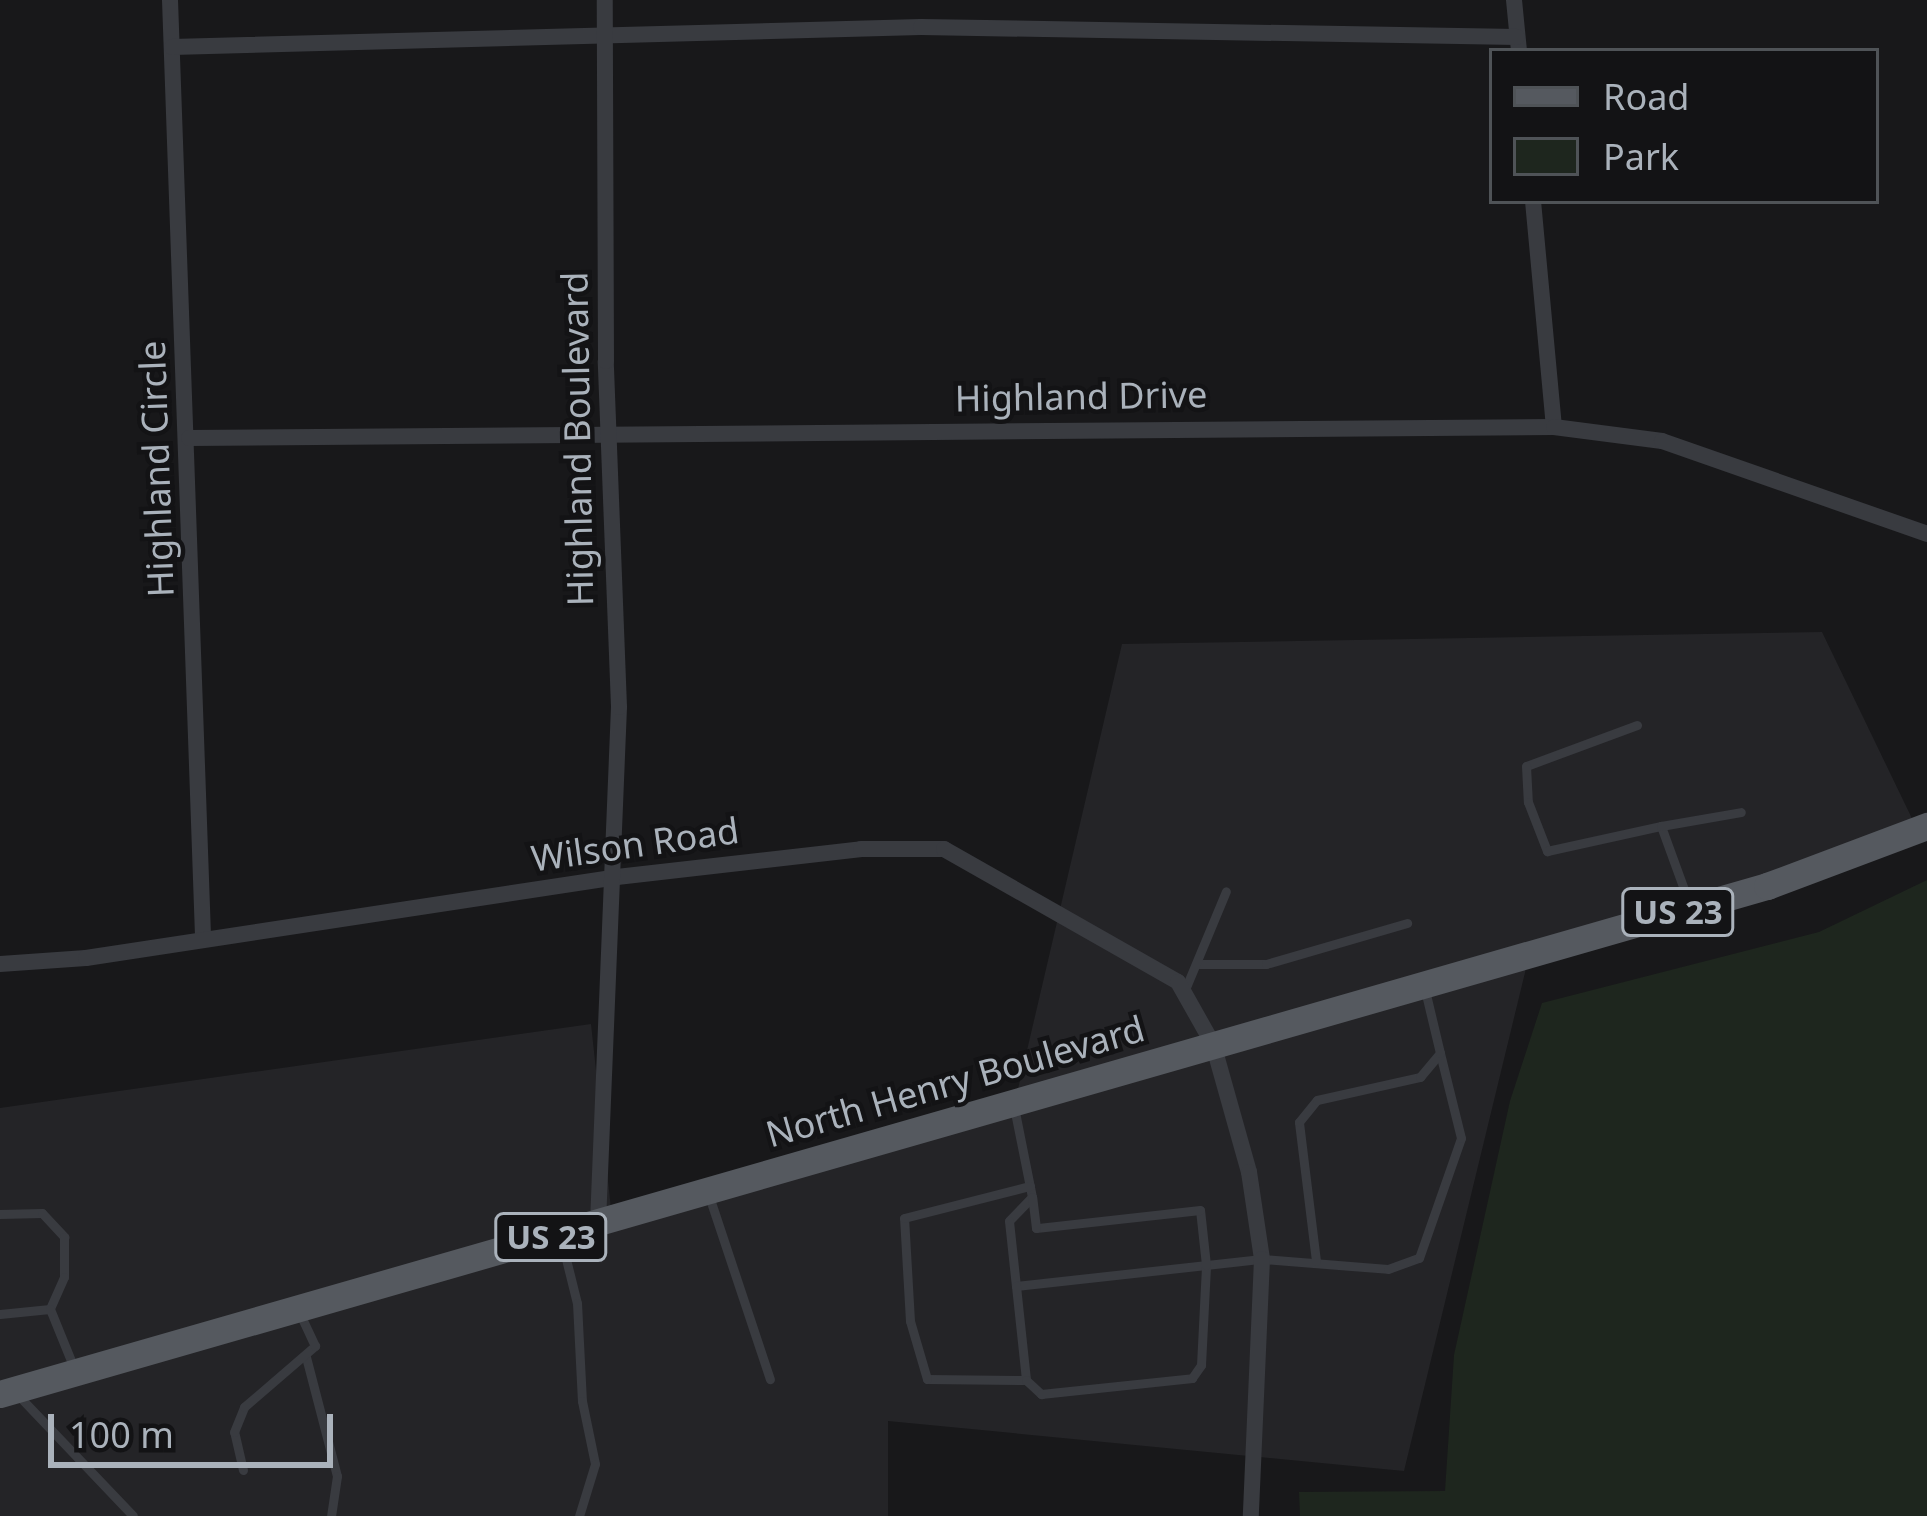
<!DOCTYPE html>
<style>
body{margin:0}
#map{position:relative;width:1927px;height:1516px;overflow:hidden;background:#18181a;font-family:"Noto Sans",sans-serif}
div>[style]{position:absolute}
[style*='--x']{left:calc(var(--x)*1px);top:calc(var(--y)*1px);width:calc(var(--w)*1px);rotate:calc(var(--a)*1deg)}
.built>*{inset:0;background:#242427}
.green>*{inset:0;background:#1e261e}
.service>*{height:9px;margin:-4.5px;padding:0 4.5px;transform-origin:4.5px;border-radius:4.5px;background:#393b40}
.minor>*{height:16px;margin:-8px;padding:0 8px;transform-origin:8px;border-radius:8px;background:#393b40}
.primary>*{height:27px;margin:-13.5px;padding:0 13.5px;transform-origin:13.5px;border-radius:13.5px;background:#55595f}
span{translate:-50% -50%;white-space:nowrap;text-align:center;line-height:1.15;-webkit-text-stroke:9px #131315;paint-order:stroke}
.shield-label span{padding:3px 9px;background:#131315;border:3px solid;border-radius:9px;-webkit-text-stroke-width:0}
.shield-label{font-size:33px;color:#aab2bb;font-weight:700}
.street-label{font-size:36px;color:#aab2bb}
.legend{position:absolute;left:1489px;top:48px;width:390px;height:156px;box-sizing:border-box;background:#131315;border:3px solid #4f5357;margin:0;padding:15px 21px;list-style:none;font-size:36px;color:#aab2bb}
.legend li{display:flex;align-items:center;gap:24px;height:60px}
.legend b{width:60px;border:3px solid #4f5357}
.scale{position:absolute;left:48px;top:1414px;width:285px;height:54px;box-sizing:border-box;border:6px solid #aab2bb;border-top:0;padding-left:15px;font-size:36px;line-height:42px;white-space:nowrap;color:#aab2bb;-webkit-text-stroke:9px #131315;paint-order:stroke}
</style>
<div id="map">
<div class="built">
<div style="clip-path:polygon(1822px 632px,1919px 833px,1530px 952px,1404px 1471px,888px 1421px,888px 1516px,0 1516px,0 1108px,591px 1024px,612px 1218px,1014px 1106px,1122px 644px)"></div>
</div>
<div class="green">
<div style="clip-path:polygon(1927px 880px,1927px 1516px,1300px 1516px,1299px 1492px,1445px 1491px,1454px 1355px,1510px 1101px,1542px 1003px,1819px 932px)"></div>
</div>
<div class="service">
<div style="--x:1637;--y:725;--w:118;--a:159.7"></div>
<div style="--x:1526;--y:766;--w:36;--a:87"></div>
<div style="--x:1528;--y:802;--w:53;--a:68.8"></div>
<div style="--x:1547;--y:851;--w:117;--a:-12.4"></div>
<div style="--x:1689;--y:903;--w:82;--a:-110"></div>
<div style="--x:1661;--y:826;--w:81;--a:-9.9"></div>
<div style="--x:1197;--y:964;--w:69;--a:0"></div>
<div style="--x:1266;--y:964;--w:147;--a:-16.2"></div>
<div style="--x:1184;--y:992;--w:109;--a:-67.4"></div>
<div style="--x:1014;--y:1107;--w:92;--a:78.7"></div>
<div style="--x:1032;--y:1197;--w:33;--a:134"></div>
<div style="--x:1009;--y:1221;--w:65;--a:83.9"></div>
<div style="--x:1016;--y:1286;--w:247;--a:-6.3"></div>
<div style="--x:1262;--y:1259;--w:126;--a:4.5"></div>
<div style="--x:1388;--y:1269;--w:33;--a:-20"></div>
<div style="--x:1419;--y:1258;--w:127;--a:-70.7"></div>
<div style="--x:1461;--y:1138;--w:88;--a:-103.9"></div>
<div style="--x:709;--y:1196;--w:193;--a:71.6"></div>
<div style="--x:0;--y:1214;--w:42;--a:-1.4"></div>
<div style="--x:42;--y:1213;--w:33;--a:47"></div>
<div style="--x:64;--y:1237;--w:40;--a:90"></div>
<div style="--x:64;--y:1277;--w:35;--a:114"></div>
<div style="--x:561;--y:1239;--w:66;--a:76"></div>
<div style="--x:577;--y:1303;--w:98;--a:87.1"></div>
<div style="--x:582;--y:1401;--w:64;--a:78.3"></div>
<div style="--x:595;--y:1464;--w:54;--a:107.1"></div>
<div style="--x:1316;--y:1261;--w:140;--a:-97"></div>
<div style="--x:1299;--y:1122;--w:28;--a:-51"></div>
<div style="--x:1317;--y:1100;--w:106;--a:-12.6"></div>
<div style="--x:1420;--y:1077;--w:31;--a:-50"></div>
<div style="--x:1440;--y:1053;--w:65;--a:-103.4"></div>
<div style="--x:1016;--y:1286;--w:95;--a:83.9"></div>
<div style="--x:1026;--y:1380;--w:99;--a:-179.4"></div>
<div style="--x:927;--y:1379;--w:60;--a:-106.3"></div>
<div style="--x:910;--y:1321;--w:103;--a:-93.3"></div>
<div style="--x:904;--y:1218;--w:130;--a:-14.3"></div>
<div style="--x:0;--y:1314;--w:50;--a:-5.7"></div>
<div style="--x:50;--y:1309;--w:64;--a:67.9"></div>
<div style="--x:306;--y:1357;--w:123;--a:75.4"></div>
<div style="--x:337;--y:1476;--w:40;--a:98.5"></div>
<div style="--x:1026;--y:1380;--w:21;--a:43"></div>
<div style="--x:1041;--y:1394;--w:152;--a:-6"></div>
<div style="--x:1192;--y:1378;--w:16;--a:-55"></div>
<div style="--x:1201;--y:1365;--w:100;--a:-87.1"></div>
<div style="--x:1206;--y:1265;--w:55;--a:-96.2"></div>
<div style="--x:1200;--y:1210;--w:165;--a:173.7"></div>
<div style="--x:1036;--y:1228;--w:31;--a:-97"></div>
<div style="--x:17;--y:1394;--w:168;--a:46.4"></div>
<div style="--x:243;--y:1470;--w:39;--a:-103"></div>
<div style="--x:234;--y:1432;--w:27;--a:-68"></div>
<div style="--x:244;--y:1407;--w:94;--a:-40.7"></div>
<div style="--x:315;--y:1346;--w:35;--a:-115"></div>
</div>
<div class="minor">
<div style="--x:170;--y:0;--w:938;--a:87.98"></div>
<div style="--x:1514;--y:0;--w:51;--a:84.4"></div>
<div style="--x:172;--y:47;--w:749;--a:-1.53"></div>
<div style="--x:921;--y:27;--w:596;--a:0.96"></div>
<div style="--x:1533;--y:201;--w:227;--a:84.7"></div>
<div style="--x:189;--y:438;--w:1365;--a:-0.46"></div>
<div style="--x:1554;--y:427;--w:109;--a:7.4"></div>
<div style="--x:1662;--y:441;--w:281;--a:19.3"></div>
<div style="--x:0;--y:964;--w:86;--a:-4"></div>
<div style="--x:86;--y:958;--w:537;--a:-8.67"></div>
<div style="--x:617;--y:877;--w:246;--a:-6.5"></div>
<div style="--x:861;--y:849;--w:83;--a:0"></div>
<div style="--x:944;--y:849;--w:269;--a:29.6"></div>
<div style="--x:1178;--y:982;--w:71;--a:60.6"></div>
<div style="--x:1213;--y:1044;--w:133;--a:74.3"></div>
<div style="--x:1249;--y:1172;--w:88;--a:81.5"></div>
<div style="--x:1262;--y:1259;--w:257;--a:92.5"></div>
<div style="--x:598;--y:1223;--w:516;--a:-87.67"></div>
<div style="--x:619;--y:707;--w:346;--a:-92.2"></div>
<div style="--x:606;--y:361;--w:361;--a:-90.2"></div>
</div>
<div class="primary">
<div style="--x:0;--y:1394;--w:1839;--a:-16.04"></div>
<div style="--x:1767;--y:886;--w:171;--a:-20.6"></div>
</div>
<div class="shield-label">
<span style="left:1678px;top:912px">US 23</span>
<span style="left:551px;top:1237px">US 23</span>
</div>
<div class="street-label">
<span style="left:1081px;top:396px;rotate:-1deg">Highland Drive</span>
<span style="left:577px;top:439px;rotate:-91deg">Highland Boulevard</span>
<span style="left:156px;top:469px;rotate:-92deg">Highland Circle</span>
<span style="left:635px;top:844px;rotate:-8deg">Wilson Road</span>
<span style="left:955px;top:1081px;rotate:-16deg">North Henry Boulevard</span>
</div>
<ul class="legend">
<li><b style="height:15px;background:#55595f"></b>Road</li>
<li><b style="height:33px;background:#1e261e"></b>Park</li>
</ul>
<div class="scale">100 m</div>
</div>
